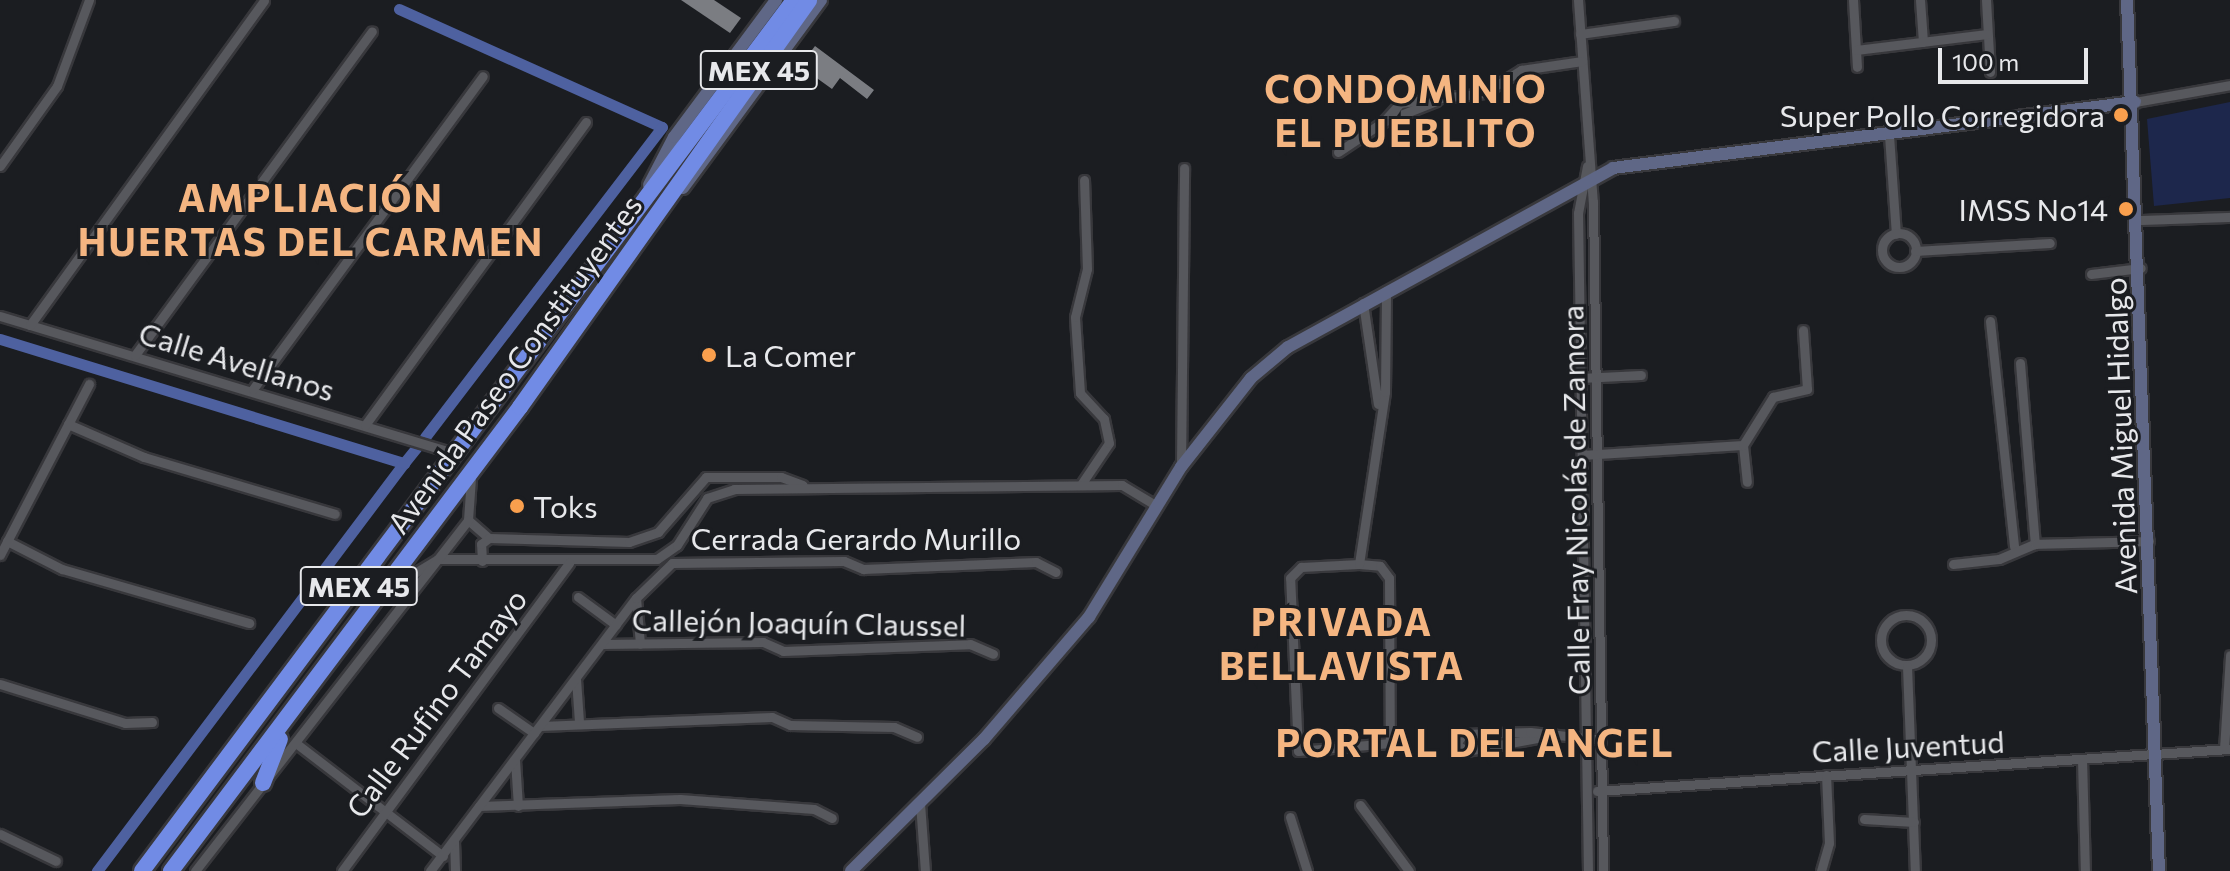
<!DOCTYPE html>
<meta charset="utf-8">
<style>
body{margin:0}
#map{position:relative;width:2230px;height:871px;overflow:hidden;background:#1b1d21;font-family:Commissioner,sans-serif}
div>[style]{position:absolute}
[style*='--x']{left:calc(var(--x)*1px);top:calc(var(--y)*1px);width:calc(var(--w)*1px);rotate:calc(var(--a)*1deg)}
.green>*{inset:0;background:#1d274c}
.canal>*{height:11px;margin:-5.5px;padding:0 5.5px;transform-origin:5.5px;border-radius:5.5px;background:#4e61a0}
.building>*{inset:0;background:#7b7d82}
.roads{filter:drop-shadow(2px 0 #38383c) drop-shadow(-2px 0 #38383c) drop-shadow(0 2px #38383c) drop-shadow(0 -2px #38383c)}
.street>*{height:9px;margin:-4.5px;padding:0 4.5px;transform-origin:4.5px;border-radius:4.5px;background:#57585d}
.street>.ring{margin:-4.5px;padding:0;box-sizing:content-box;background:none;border:9px solid #57585d;border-radius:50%}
.secondary>*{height:12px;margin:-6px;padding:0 6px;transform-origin:6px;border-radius:6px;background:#5f6786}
.highway>*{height:16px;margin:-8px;padding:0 8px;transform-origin:8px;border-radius:8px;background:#718be5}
.dots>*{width:22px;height:22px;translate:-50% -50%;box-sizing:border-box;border:4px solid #1b1d21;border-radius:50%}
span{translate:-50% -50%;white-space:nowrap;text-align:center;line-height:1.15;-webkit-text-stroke:6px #1b1d21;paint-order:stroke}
.shield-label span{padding:2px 6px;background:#1b1d21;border:2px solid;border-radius:6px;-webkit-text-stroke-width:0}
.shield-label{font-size:28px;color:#e7e8eb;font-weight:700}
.poi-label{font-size:30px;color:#e7e8eb}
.right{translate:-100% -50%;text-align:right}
.left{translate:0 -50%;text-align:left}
.street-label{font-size:30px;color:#e7e8eb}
.district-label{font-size:38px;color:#f4b581;font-weight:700;letter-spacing:2px}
.scale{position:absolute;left:1938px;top:48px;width:150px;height:36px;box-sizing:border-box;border:4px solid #e7e8eb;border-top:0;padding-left:10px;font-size:24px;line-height:28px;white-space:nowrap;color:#e7e8eb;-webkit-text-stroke:6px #1b1d21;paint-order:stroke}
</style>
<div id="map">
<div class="green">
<div style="clip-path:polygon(2230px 102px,2230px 198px,2154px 206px,2147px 119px)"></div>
</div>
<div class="canal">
<div style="--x:399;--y:9;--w:288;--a:24.2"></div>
<div style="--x:662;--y:127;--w:390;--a:127.4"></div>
<div style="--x:0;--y:339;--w:423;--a:17.1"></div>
<div style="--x:404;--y:463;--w:511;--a:126.96"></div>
<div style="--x:404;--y:463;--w:22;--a:-51"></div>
</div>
<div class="building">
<div style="clip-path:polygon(681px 0,714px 0,741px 18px,730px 33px)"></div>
<div style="clip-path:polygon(815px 46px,874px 90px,867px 99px,840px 78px,832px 89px,800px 66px)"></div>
</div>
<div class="roads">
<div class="street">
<div style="--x:1578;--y:0;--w:203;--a:85.8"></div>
<div style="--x:1593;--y:202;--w:669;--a:89.14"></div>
<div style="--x:1853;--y:0;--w:67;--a:86.6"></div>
<div style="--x:1920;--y:0;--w:42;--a:85.9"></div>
<div style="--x:1986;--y:0;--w:72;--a:86.8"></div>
<div style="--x:1580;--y:34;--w:95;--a:-7.9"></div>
<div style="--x:1856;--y:50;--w:132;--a:-7"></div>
<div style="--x:2135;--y:102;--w:97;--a:-10.1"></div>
<div style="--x:1383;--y:122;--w:25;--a:-48"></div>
<div style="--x:1400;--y:103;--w:85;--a:-6.8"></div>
<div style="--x:1484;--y:93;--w:44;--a:-31.9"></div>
<div style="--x:1521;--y:70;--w:62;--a:-8.4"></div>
<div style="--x:1889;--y:135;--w:99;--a:86"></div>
<div style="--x:1338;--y:152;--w:54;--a:-33.7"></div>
<div style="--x:1383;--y:122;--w:57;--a:-21.6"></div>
<div style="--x:0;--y:166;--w:98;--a:-54.5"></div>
<div style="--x:57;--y:86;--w:92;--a:-69.6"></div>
<div style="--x:1587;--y:166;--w:48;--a:100.8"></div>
<div style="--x:1578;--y:213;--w:658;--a:89.13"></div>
<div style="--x:2139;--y:220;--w:91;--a:-1.9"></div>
<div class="ring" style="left:1882px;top:233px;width:25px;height:25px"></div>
<div style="--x:1915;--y:251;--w:135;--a:-3.4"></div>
<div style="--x:2091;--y:274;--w:50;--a:-6.8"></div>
<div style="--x:1363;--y:303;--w:102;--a:81.6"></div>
<div style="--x:0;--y:316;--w:476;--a:16.8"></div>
<div style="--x:1990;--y:321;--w:227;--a:83.9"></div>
<div style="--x:30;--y:325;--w:400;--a:-54.2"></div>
<div style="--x:135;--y:355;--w:401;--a:-53.8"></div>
<div style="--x:2020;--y:363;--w:182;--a:85.3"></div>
<div style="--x:1580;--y:378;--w:61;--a:-2.8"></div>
<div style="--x:253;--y:389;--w:388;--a:-53.7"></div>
<div style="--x:68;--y:424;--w:83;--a:23.5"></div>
<div style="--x:144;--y:457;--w:199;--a:16.6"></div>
<div style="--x:365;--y:425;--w:375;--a:-53.9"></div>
<div style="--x:1743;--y:445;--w:37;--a:84"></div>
<div style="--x:1582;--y:455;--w:161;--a:-3.6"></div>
<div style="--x:1743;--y:445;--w:57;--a:-58"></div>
<div style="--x:1773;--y:397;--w:35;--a:-13"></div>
<div style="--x:1807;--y:389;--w:59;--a:-93.9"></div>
<div style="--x:1181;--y:467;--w:299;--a:-89.4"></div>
<div style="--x:471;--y:478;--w:42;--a:94.1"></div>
<div style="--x:468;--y:520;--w:28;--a:41"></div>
<div style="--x:489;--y:538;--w:140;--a:1.6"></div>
<div style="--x:629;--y:542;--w:31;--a:-19"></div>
<div style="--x:658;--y:532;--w:73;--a:-48.9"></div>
<div style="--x:706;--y:477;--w:75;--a:0"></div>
<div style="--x:781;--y:477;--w:23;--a:20"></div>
<div style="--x:1082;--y:483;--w:48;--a:-56"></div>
<div style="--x:1109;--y:443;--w:25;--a:-102"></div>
<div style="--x:1104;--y:419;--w:35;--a:-133"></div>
<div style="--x:1080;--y:393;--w:76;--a:-93.8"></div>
<div style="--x:1075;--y:317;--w:49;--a:-76"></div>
<div style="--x:1087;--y:269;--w:89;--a:-91.9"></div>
<div style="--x:7;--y:541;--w:62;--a:27"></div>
<div style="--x:62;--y:569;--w:195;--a:16.1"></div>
<div style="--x:0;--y:555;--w:193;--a:-62.5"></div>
<div style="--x:482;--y:561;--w:17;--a:-93"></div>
<div style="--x:481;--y:544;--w:10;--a:-37"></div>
<div style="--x:1359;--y:564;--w:21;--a:5"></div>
<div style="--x:1380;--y:566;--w:15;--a:53"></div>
<div style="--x:1389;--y:578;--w:165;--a:89.7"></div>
<div style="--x:1390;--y:743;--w:92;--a:175"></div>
<div style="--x:1298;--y:751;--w:173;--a:-92.6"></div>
<div style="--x:1290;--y:578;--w:16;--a:-45"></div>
<div style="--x:1301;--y:567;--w:58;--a:-3"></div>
<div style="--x:1359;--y:564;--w:174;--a:-81.4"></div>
<div style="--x:1385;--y:392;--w:101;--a:-89.4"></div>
<div style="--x:1953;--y:564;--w:46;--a:-6.2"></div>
<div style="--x:1999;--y:559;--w:39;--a:-23"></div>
<div style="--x:2035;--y:544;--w:114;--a:-1.5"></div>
<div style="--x:388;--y:589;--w:58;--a:-31"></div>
<div style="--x:438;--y:559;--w:219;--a:0"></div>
<div style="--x:657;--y:559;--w:24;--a:-35"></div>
<div style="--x:677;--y:545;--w:56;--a:-57.4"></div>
<div style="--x:707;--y:498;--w:28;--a:-18"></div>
<div style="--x:734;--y:489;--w:388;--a:-0.6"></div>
<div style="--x:1122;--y:485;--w:41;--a:31"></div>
<div style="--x:578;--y:597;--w:47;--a:36.4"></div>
<div style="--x:636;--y:598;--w:46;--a:85"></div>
<div class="ring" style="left:1881px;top:615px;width:41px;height:41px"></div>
<div style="--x:602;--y:644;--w:161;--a:-0.7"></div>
<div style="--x:763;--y:642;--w:22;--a:24"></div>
<div style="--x:783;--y:651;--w:187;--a:-2.1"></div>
<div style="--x:970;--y:644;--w:25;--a:23"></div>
<div style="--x:1907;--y:666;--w:205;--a:87.8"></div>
<div style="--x:576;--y:679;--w:43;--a:86"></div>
<div style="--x:0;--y:684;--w:131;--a:17.3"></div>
<div style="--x:125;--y:723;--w:27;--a:-2"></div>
<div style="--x:498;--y:708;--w:44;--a:34.8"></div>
<div style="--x:540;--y:726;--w:232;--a:-2.2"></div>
<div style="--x:772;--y:717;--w:20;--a:24"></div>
<div style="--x:790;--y:725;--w:104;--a:1.1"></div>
<div style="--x:894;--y:727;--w:25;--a:23"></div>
<div style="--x:1548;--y:736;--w:83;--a:169.6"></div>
<div style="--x:1466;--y:751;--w:12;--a:-145"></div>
<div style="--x:1456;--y:744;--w:12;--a:-55"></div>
<div style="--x:1463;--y:734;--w:67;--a:-1.7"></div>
<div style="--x:1530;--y:732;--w:65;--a:6.1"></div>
<div style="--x:297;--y:744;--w:184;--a:37.5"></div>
<div style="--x:2224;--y:749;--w:94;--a:-86.3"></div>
<div style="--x:2082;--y:759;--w:112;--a:88.5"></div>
<div style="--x:515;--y:760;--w:46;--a:86.3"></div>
<div style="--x:1597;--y:791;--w:634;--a:-3.8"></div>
<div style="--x:920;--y:803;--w:68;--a:85.8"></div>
<div style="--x:1360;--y:805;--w:82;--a:53.4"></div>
<div style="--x:479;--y:806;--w:201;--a:-2"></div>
<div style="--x:680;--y:799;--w:134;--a:4.3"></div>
<div style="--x:814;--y:809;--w:20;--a:27"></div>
<div style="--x:1290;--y:817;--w:57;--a:72.5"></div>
<div style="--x:1864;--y:819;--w:50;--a:3.4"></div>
<div style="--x:0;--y:834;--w:62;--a:25.7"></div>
<div style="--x:454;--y:841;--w:30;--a:88"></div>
<div style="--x:195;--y:871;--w:445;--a:-52.1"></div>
<div style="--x:342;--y:871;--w:383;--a:-53.6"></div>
<div style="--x:430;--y:871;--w:342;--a:-53"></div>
<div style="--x:636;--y:598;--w:50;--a:-44.2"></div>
<div style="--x:672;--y:563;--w:172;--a:-0.7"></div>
<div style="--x:844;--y:561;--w:21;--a:23"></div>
<div style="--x:863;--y:569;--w:173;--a:-2.3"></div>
<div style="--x:1036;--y:562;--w:22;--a:27"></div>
<div style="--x:1821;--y:871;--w:29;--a:-74"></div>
<div style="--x:1829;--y:843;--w:68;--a:-92.5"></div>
</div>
<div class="secondary">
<div style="--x:2127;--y:0;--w:872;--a:87.9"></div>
<div style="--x:649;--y:185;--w:54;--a:-62.5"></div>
<div style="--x:674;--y:137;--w:171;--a:-53.3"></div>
<div style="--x:683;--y:188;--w:233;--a:-53.7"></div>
<div style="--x:851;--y:871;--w:187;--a:-44.8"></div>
<div style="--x:984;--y:739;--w:161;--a:-49.3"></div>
<div style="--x:1089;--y:617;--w:176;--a:-58.5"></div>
<div style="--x:1181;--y:467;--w:113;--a:-51.8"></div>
<div style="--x:1251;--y:378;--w:48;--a:-40"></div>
<div style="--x:1288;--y:347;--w:371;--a:-28.8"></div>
<div style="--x:1613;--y:168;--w:526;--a:-7.21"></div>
</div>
<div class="highway">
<div style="--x:263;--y:783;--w:47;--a:-68.9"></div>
<div style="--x:142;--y:871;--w:1088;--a:-53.18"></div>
<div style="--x:171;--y:871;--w:581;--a:-53.05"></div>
<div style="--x:520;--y:407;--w:499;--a:-54.6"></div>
</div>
</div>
<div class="dots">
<div style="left:2121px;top:115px;background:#f99f4d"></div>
<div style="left:2126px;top:209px;background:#f99f4d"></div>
<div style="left:709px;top:355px;background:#f99f4d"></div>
<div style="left:517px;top:506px;background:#f99f4d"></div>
</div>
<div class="shield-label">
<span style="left:759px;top:70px">MEX 45</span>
<span style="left:359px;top:586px">MEX 45</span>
</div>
<div class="poi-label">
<span class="right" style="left:2105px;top:115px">Super Pollo Corregidora</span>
<span class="right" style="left:2108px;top:209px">IMSS No14</span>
<span class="left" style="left:725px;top:355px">La Comer</span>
<span class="left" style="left:533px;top:506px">Toks</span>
</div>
<div class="street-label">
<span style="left:237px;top:361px;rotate:17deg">Calle Avellanos</span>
<span style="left:514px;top:364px;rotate:-54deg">Avenida Paseo Constituyentes</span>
<span style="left:2120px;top:436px;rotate:-92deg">Avenida Miguel Hidalgo</span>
<span style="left:1575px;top:500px;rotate:-91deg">Calle Fray Nicolás de Zamora</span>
<span style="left:856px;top:538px">Cerrada Gerardo Murillo</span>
<span style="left:799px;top:622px;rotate:1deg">Callejón Joaquín Claussel</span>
<span style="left:436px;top:703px;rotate:-53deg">Calle Rufino Tamayo</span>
<span style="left:1908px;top:746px;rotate:-3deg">Calle Juventud</span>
</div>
<div class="district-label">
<span style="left:1406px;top:110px">CONDOMINIO<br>EL PUEBLITO</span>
<span style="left:311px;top:219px">AMPLIACIÓN<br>HUERTAS DEL CARMEN</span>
<span style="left:1342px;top:643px">PRIVADA<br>BELLAVISTA</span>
<span style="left:1475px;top:742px">PORTAL DEL ANGEL</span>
</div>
<div class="scale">100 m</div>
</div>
